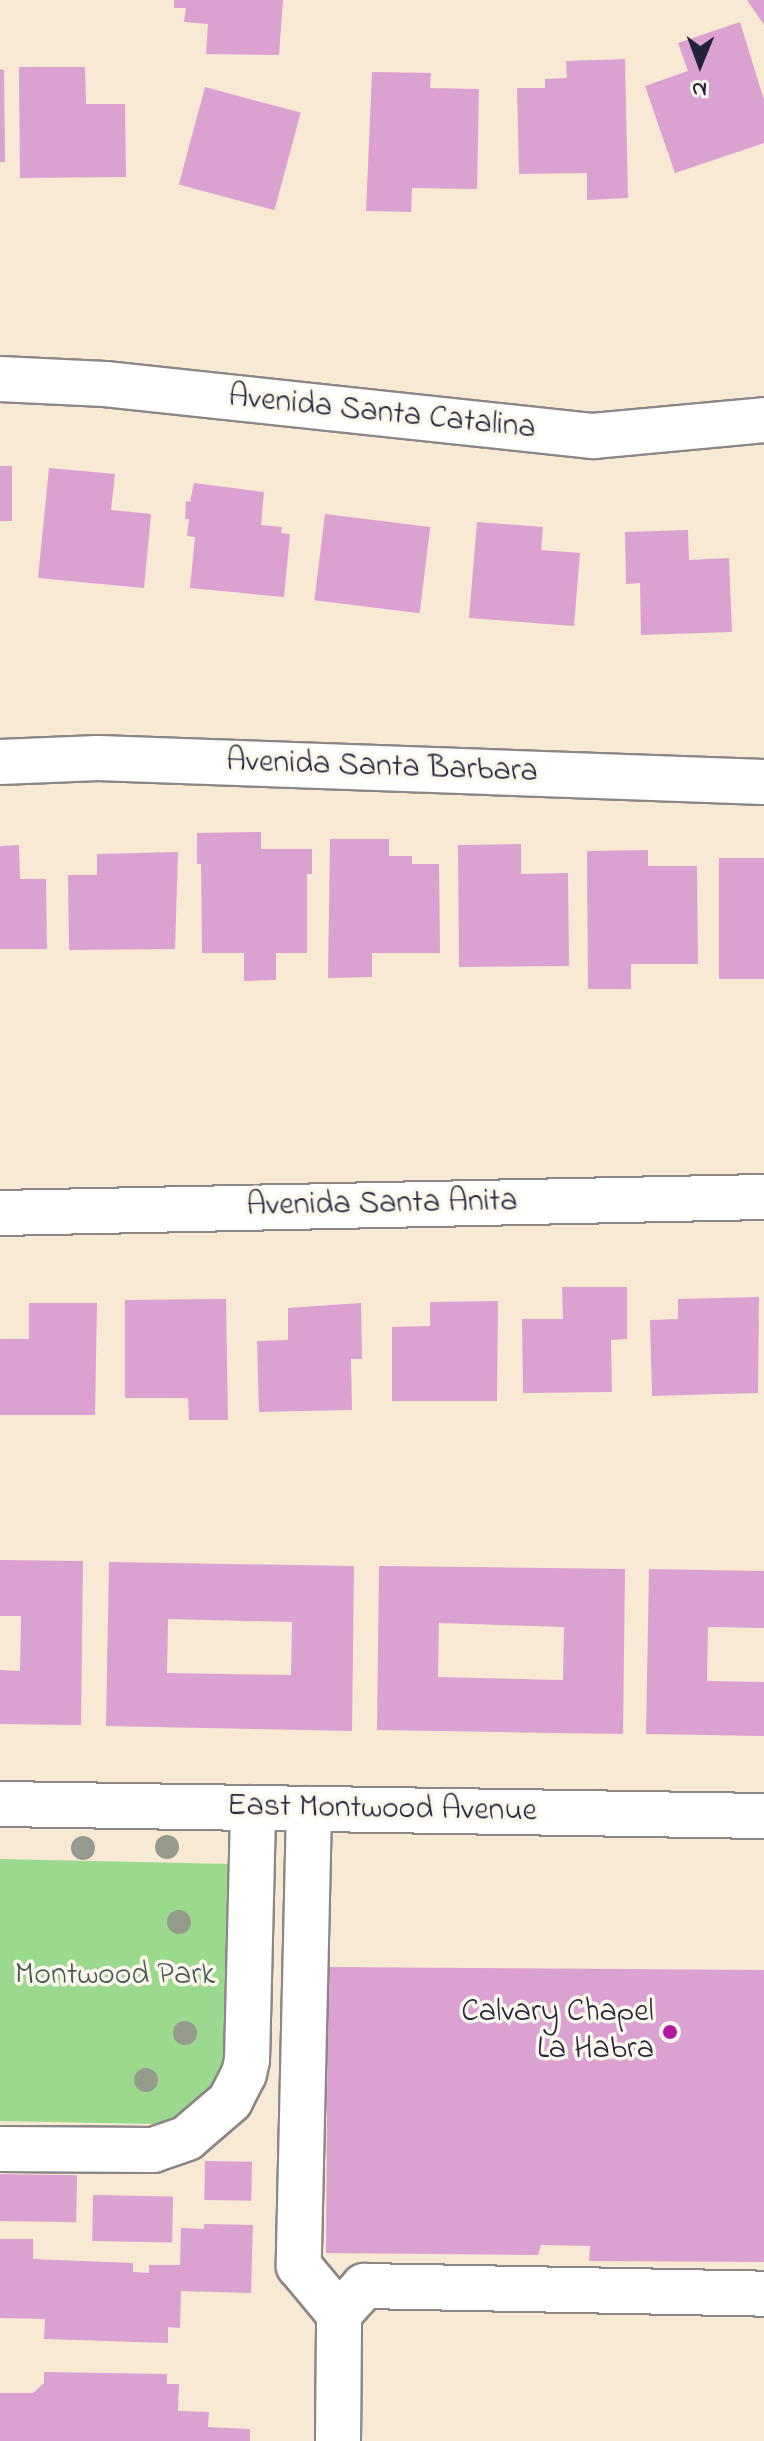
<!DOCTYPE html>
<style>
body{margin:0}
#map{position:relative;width:764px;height:2441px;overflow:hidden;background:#f7e9d3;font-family:"Indie Flower",sans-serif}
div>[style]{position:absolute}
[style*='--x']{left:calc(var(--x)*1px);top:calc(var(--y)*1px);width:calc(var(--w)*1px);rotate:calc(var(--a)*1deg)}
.green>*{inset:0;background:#9ad98e}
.building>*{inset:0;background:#dba1d1;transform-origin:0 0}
.roads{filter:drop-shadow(2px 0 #8c8687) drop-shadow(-2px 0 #8c8687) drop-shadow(0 2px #8c8687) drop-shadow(0 -2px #8c8687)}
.minor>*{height:44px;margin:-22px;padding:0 22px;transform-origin:22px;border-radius:22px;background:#fff}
.trees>*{width:24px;height:24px;margin:-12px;border-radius:50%;background:#969a8d}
.dots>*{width:22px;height:22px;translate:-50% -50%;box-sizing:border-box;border:4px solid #fbf7ec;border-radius:50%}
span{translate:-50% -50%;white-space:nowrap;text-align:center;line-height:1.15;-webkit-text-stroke:7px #fbf7ec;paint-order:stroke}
.street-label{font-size:32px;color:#22223b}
.park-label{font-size:32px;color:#465954}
.poi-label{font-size:32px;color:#22223b}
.right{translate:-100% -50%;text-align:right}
.north{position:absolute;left:660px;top:24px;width:80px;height:80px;-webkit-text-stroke:6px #fbf7ec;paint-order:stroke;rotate:181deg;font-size:22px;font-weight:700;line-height:32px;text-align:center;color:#22223b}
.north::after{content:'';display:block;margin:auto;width:28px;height:36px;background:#22223b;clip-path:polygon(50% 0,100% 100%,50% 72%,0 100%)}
</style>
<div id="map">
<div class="green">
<div style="clip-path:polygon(0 1859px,231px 1864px,227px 2065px,214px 2090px,179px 2117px,154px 2124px,0 2121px)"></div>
</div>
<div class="building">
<div style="clip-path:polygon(174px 0,283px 0,279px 55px,206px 54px,208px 24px,184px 22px,186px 8px,174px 8px)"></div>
<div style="clip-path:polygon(747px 0,764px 0,764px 25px)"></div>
<div style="clip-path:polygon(740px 22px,764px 100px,764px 143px,675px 173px,645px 86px,688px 71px,678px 43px)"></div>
<div style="clip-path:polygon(625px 59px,628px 198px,587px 200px,587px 173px,519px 174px,517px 88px,545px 88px,545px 79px,567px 78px,566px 61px)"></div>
<div style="clip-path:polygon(19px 67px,85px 67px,86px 104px,125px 104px,126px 177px,20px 178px)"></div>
<div style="clip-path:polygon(0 69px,4px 70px,5px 162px,0 162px)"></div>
<div style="clip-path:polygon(372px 72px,431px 73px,430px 88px,479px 89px,477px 189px,412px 188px,411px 212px,366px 211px)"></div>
<div style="left:205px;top:87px;width:99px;height:101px;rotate:15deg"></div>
<div style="left:0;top:466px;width:12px;height:55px"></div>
<div style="clip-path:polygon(49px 468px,115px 474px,111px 510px,151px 514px,144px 588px,38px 578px)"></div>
<div style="clip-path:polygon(194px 483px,264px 492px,261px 525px,282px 527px,281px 533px,290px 534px,284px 597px,190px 588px,195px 537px,187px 536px,189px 519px,185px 519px,186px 501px,190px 502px)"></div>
<div style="left:325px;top:514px;width:106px;height:87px;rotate:7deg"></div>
<div style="clip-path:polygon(477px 522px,543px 527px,541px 550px,580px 553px,574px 626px,469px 618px)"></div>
<div style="clip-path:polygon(688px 530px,689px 560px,729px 558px,732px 632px,641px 635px,640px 583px,626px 584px,625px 532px)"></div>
<div style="clip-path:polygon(261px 832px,261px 849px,312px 849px,312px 874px,307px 874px,307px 953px,276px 953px,276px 980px,244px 981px,244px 953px,202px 953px,201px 864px,197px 864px,197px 833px)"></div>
<div style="clip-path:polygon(330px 839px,389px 839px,389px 856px,412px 856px,412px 864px,439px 864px,440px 953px,372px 953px,372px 977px,328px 978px)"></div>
<div style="clip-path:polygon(521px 844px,521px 874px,568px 873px,569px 966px,459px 967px,458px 845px)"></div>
<div style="clip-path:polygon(19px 845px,20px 879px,46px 879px,47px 949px,0 949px,0 846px)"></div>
<div style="clip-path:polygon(648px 850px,648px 866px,697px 866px,698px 964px,631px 964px,631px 989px,588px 989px,587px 851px)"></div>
<div style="clip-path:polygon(178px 852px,175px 949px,69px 950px,68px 875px,97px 875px,97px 854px)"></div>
<div style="left:719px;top:858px;width:45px;height:121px"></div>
<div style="clip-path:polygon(562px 1287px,627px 1287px,627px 1339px,611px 1340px,612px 1392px,523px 1393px,522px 1319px,563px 1319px)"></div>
<div style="clip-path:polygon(759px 1297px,758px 1393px,652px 1396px,650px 1320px,678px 1319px,678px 1299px)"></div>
<div style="clip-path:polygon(226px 1299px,228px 1420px,189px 1420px,188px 1398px,125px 1398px,125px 1300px)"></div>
<div style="clip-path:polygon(498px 1301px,497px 1401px,392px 1401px,392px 1327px,430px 1326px,430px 1302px)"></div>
<div style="clip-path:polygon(29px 1303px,97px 1303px,95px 1415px,0 1415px,0 1339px,29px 1339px)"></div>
<div style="clip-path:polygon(361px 1303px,362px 1359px,351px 1359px,352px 1410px,259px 1412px,257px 1341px,288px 1340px,288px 1308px)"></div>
<div style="clip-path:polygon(0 1560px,83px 1561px,81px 1725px,0 1724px,0 1670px,20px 1671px,21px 1616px,0 1616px)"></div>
<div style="clip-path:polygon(evenodd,109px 1562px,354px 1566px,352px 1731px,106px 1726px,109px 1562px,168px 1619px,292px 1622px,291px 1675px,167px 1673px,168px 1619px)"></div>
<div style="clip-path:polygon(evenodd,379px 1566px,625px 1569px,623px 1734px,377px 1730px,379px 1566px,439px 1623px,564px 1627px,563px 1680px,438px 1677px,439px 1623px)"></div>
<div style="clip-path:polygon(649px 1569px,764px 1571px,764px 1628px,708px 1627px,707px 1681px,764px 1682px,764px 1736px,646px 1734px)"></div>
<div style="clip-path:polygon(328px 1967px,764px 1970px,764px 2262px,589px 2261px,590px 2246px,541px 2245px,538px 2255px,326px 2253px)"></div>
<div style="left:205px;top:2161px;width:47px;height:39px;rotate:1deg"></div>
<div style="left:0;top:2174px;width:77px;height:47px;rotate:1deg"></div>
<div style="left:93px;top:2195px;width:80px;height:46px;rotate:1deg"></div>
<div style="clip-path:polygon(204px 2224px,253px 2225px,251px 2293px,181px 2291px,180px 2328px,168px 2327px,168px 2343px,44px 2339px,45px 2319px,0 2318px,0 2239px,33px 2239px,33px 2259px,133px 2263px,133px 2272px,149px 2273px,149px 2265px,180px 2265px,181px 2228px,204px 2229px)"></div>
<div style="clip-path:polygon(44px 2372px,167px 2374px,167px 2384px,179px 2384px,178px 2411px,209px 2412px,208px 2427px,250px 2429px,250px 2441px,0 2441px,0 2393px,33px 2393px,44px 2383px)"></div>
</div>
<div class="roads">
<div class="minor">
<div style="--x:0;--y:379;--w:105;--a:2.7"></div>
<div style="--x:105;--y:384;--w:491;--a:6.1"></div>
<div style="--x:593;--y:436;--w:172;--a:-5.3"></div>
<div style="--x:0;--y:762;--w:98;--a:-2.3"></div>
<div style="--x:98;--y:758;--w:666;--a:2.06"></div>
<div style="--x:0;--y:1213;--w:764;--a:-1.2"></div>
<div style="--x:0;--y:1804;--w:764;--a:0.9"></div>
<div style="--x:309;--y:1809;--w:457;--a:91.3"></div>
<div style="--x:299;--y:2266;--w:62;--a:50.2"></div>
<div style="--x:0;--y:2149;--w:153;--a:0.4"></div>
<div style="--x:153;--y:2150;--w:36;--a:-19"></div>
<div style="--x:187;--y:2138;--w:57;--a:-40.7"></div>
<div style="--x:230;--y:2101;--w:30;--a:-63"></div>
<div style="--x:244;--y:2074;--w:14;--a:-78"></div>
<div style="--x:247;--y:2060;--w:252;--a:-88.6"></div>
<div style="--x:338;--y:2441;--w:127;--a:-89.5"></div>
<div style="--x:339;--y:2314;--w:38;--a:-48"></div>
<div style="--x:364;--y:2286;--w:400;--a:1.1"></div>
</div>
</div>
<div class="trees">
<div style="left:167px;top:1847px"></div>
<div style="left:83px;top:1848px"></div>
<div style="left:179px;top:1922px"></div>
<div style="left:185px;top:2033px"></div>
<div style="left:146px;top:2080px"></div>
</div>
<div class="dots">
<div style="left:670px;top:2032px;background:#b5179e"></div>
</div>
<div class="street-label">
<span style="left:382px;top:414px;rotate:6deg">Avenida Santa Catalina</span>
<span style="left:382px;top:768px;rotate:2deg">Avenida Santa Barbara</span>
<span style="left:382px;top:1205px;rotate:-1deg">Avenida Santa Anita</span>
<span style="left:382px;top:1810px;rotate:1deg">East Montwood Avenue</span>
</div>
<div class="park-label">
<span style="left:115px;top:1976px">Montwood Park</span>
</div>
<div class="poi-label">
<span class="right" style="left:654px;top:2032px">Calvary Chapel<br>La Habra</span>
</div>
<div class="north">N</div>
</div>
